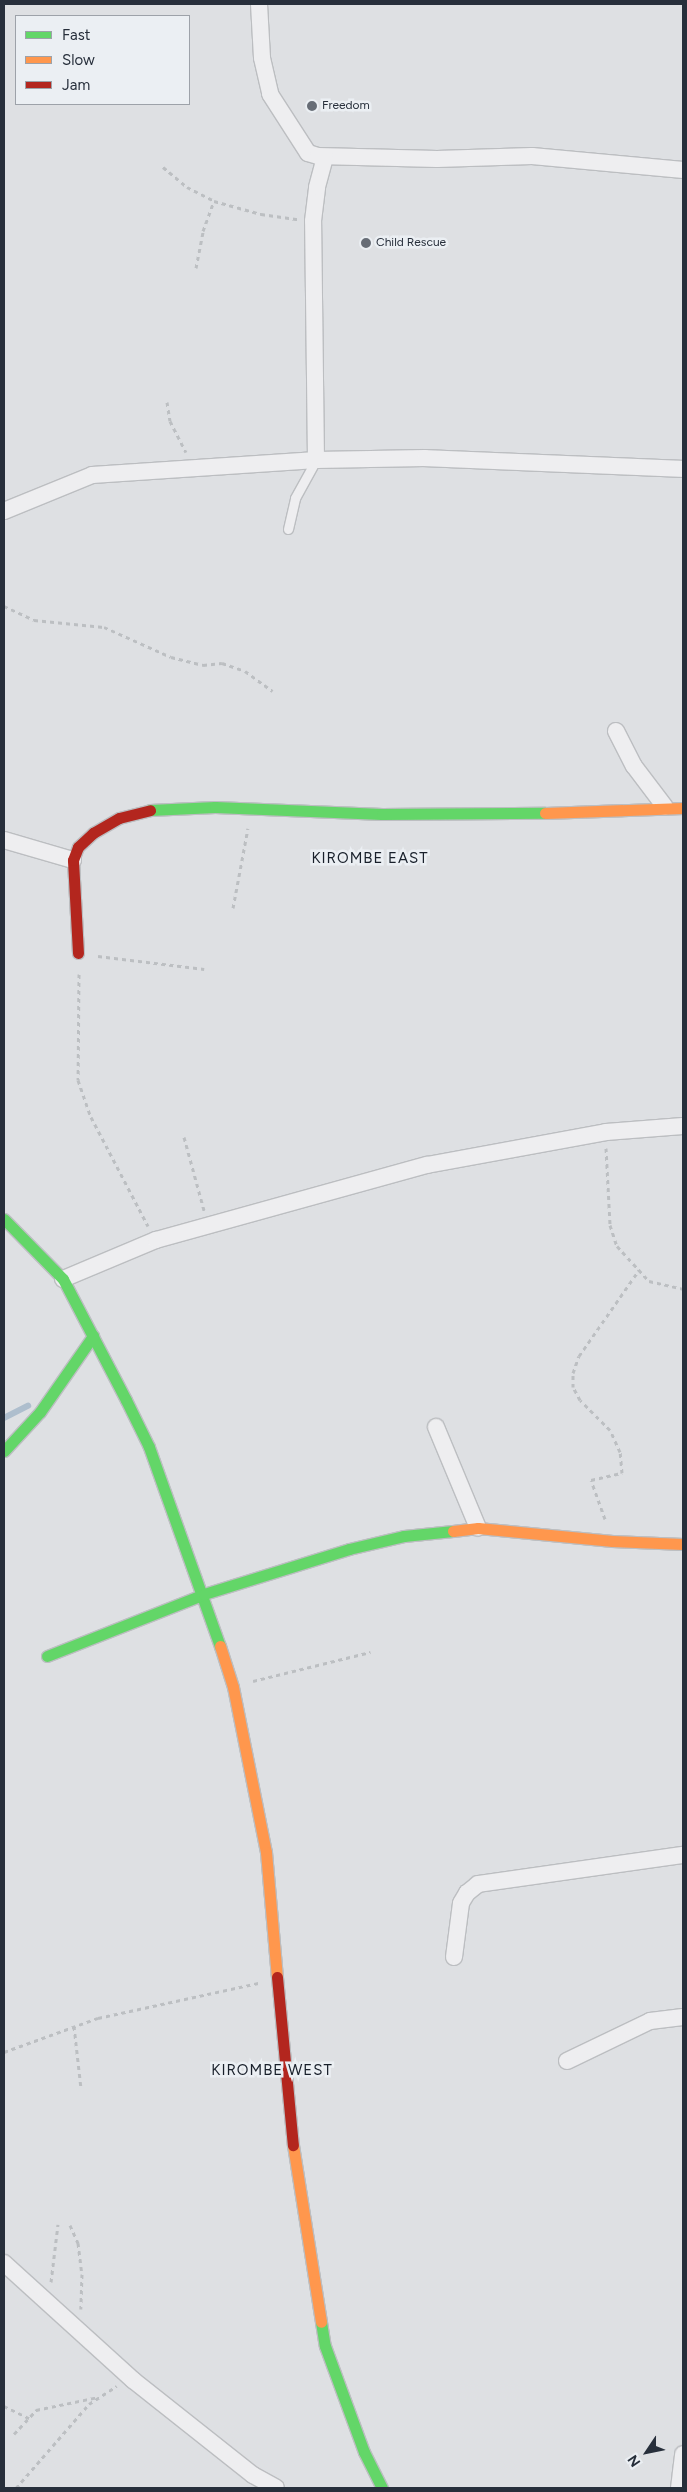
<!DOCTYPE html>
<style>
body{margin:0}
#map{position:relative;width:687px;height:2492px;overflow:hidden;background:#dee0e3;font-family:Figtree,sans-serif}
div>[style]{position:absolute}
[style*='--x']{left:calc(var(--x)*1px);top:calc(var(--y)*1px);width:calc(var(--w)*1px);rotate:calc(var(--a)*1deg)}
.stream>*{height:5.5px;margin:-2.75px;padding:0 2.75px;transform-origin:2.75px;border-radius:2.75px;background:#aebecd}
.path>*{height:3px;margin-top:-1.5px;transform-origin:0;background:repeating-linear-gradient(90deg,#bcbfc2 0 4px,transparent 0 8px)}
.roads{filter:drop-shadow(1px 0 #bcbec1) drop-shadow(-1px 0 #bcbec1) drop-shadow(0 1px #bcbec1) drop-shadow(0 -1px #bcbec1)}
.lane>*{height:9px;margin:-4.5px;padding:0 4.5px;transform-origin:4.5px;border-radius:4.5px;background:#eeeef0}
.street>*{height:16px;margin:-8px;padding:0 8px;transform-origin:8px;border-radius:8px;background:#eeeef0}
.fast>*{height:11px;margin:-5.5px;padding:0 5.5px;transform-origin:5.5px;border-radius:5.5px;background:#63d668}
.slow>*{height:11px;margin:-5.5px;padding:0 5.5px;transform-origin:5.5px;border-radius:5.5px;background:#ff974d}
.jam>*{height:11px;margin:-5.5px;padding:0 5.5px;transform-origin:5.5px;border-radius:5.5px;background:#b3261e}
.dots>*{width:14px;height:14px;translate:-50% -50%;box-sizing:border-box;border:2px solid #ebeff3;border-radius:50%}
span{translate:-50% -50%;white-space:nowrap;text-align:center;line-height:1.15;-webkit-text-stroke:5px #ebeff3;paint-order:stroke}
.poi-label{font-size:12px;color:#272f3b}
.left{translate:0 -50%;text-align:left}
.quarter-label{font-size:15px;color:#19202b;letter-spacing:1px}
.frame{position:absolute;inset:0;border:5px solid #272f3b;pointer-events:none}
.legend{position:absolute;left:15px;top:15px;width:175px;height:90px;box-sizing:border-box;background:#ebeff3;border:1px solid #9da2a9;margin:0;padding:6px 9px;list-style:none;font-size:15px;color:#272f3b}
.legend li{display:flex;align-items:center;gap:10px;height:25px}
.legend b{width:25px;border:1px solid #9da2a9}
.north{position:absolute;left:622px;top:2427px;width:50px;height:50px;-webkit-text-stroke:4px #ebeff3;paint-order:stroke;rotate:236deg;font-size:14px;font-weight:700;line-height:20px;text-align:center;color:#272f3b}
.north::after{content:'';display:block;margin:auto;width:18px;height:22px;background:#272f3b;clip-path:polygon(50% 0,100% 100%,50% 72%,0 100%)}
</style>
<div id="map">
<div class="stream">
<div style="--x:4;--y:1418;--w:27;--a:-27"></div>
</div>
<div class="path">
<div style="--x:163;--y:167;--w:31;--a:40"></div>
<div style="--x:187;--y:187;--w:30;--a:27"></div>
<div style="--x:214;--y:201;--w:49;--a:15.5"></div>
<div style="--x:261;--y:214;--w:37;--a:8"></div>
<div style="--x:196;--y:268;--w:38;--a:-79"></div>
<div style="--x:203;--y:231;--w:32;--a:-70"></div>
<div style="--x:167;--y:402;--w:19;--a:81"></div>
<div style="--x:170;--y:421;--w:35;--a:63"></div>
<div style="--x:4;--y:606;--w:33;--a:25"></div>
<div style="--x:34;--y:620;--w:70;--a:5.7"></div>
<div style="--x:104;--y:627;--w:73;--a:24.1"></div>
<div style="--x:171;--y:657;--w:33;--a:14"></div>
<div style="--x:203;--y:665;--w:19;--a:-6"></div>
<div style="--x:222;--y:663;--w:24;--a:19"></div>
<div style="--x:245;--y:671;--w:34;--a:36"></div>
<div style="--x:233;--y:908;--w:81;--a:-79.4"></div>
<div style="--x:98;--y:956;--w:107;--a:7"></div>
<div style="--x:79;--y:974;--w:106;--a:90.5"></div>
<div style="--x:78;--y:1080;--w:39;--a:71"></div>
<div style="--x:91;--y:1117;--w:123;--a:62.4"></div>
<div style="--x:184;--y:1137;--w:76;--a:74.7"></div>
<div style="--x:606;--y:1148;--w:77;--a:87"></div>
<div style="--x:610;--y:1225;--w:22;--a:72"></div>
<div style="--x:617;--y:1246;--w:47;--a:47.6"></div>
<div style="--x:649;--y:1281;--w:35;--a:13"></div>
<div style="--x:605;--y:1519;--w:41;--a:-109.7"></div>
<div style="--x:591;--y:1480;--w:32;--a:-13"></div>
<div style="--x:622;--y:1473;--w:21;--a:-95"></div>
<div style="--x:620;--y:1452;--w:24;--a:-114"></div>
<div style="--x:610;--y:1430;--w:42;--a:-135"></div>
<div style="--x:580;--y:1400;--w:15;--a:-118"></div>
<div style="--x:573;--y:1387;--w:14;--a:-90"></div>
<div style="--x:573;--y:1373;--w:18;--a:-71"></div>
<div style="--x:579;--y:1356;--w:105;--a:-55.1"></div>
<div style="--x:253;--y:1681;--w:121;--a:-13.9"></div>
<div style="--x:74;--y:2026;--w:62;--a:83.6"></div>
<div style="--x:4;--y:2052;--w:100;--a:-19.9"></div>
<div style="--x:98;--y:2018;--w:164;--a:-12.3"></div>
<div style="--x:70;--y:2225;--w:20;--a:66"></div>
<div style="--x:78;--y:2243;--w:31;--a:83"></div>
<div style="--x:82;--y:2274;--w:35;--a:92"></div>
<div style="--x:51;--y:2282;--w:58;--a:-83.1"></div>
<div style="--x:4;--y:2406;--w:28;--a:26"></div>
<div style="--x:14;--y:2434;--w:33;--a:-47"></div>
<div style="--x:36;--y:2410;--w:63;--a:-11.8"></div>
<div style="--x:16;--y:2488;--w:111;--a:-49"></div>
<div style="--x:89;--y:2404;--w:33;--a:-33"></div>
</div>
<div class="roads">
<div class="lane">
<div style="--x:288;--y:529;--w:32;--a:-77"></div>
<div style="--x:295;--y:498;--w:43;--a:-61.1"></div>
</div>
<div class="street">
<div style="--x:259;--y:4;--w:54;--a:86.8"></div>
<div style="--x:262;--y:58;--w:37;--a:77"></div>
<div style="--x:270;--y:94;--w:70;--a:57.2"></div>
<div style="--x:308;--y:153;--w:10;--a:17"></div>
<div style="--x:318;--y:156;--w:119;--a:1.4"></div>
<div style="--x:437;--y:159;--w:95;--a:-1.8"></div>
<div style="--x:532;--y:156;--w:152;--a:5.3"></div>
<div style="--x:316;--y:460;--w:109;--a:-1.1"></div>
<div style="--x:425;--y:458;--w:258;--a:2.4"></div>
<div style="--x:4;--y:511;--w:95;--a:-22.2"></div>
<div style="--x:92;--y:475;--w:225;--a:-3.8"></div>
<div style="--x:316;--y:460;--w:239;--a:-90.7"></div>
<div style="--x:313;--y:221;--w:34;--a:-83"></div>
<div style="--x:317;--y:187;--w:31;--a:-75"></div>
<div style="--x:616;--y:731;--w:39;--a:63"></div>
<div style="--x:634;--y:766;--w:51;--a:52.9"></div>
<div style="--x:4;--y:840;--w:72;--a:16.2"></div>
<div style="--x:63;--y:1279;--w:101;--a:-22.8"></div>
<div style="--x:156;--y:1240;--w:281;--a:-15.5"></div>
<div style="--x:427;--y:1165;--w:182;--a:-10.4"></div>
<div style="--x:606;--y:1132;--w:77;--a:-4.5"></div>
<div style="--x:436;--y:1427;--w:109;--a:67.4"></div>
<div style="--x:454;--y:1957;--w:54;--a:-82.6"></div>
<div style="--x:461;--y:1903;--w:12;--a:-59"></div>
<div style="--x:467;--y:1893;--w:14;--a:-39"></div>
<div style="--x:478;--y:1884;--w:207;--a:-8.1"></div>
<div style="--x:567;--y:2061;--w:92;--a:-25.7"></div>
<div style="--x:650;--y:2021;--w:33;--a:-7"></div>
<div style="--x:4;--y:2263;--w:174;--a:42.2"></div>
<div style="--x:133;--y:2380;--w:153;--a:38.4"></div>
<div style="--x:253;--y:2475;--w:26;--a:29"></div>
<div style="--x:679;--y:2488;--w:34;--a:-83"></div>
</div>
<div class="fast">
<div style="--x:150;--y:810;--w:65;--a:-2.6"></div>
<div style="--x:215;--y:807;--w:167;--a:2.4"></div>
<div style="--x:382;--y:814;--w:163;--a:-0.4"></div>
<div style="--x:4;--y:1219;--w:84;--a:45.5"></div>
<div style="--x:63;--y:1279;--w:136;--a:62.5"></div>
<div style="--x:126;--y:1400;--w:52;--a:63.9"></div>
<div style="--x:149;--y:1447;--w:211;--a:70.4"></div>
<div style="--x:4;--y:1451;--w:53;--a:-47.3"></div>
<div style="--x:40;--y:1412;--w:93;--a:-55.1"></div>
<div style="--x:47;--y:1656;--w:169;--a:-21.5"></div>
<div style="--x:204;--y:1594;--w:152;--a:-17.2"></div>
<div style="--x:349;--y:1549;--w:57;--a:-13.3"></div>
<div style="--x:404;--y:1536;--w:49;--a:-5.8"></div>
<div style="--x:321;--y:2322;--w:24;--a:81"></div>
<div style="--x:325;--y:2346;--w:113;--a:69.8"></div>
<div style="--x:364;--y:2452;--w:40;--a:63.4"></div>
</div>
<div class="slow">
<div style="--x:545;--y:813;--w:138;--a:-2.1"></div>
<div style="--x:453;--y:1531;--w:25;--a:-7"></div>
<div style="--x:478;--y:1528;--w:135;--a:5.5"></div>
<div style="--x:612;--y:1541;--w:71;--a:2.4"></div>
<div style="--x:220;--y:1646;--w:43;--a:72.4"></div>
<div style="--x:233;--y:1687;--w:168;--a:78.7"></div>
<div style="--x:266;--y:1852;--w:125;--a:85"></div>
<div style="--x:293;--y:2145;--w:179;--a:81"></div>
</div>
<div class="jam">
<div style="--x:78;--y:953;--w:93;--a:-93.1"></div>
<div style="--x:73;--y:860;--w:14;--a:-69"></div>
<div style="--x:78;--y:847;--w:21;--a:-43"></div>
<div style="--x:93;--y:833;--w:30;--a:-30"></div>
<div style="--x:119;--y:818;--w:32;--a:-14"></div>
<div style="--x:277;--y:1977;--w:169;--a:84.6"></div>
</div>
</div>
<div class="dots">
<div style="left:312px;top:106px;background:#676d76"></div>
<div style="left:366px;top:243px;background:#676d76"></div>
</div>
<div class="poi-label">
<span class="left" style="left:322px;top:106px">Freedom</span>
<span class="left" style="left:376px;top:243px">Child Rescue</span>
</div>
<div class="quarter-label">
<span style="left:370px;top:859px">KIROMBE EAST</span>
<span style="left:272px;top:2071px">KIROMBE WEST</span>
</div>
<div class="frame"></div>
<ul class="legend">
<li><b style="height:6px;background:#63d668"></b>Fast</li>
<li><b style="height:6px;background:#ff974d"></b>Slow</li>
<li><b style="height:6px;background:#b3261e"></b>Jam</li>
</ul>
<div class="north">N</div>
</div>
